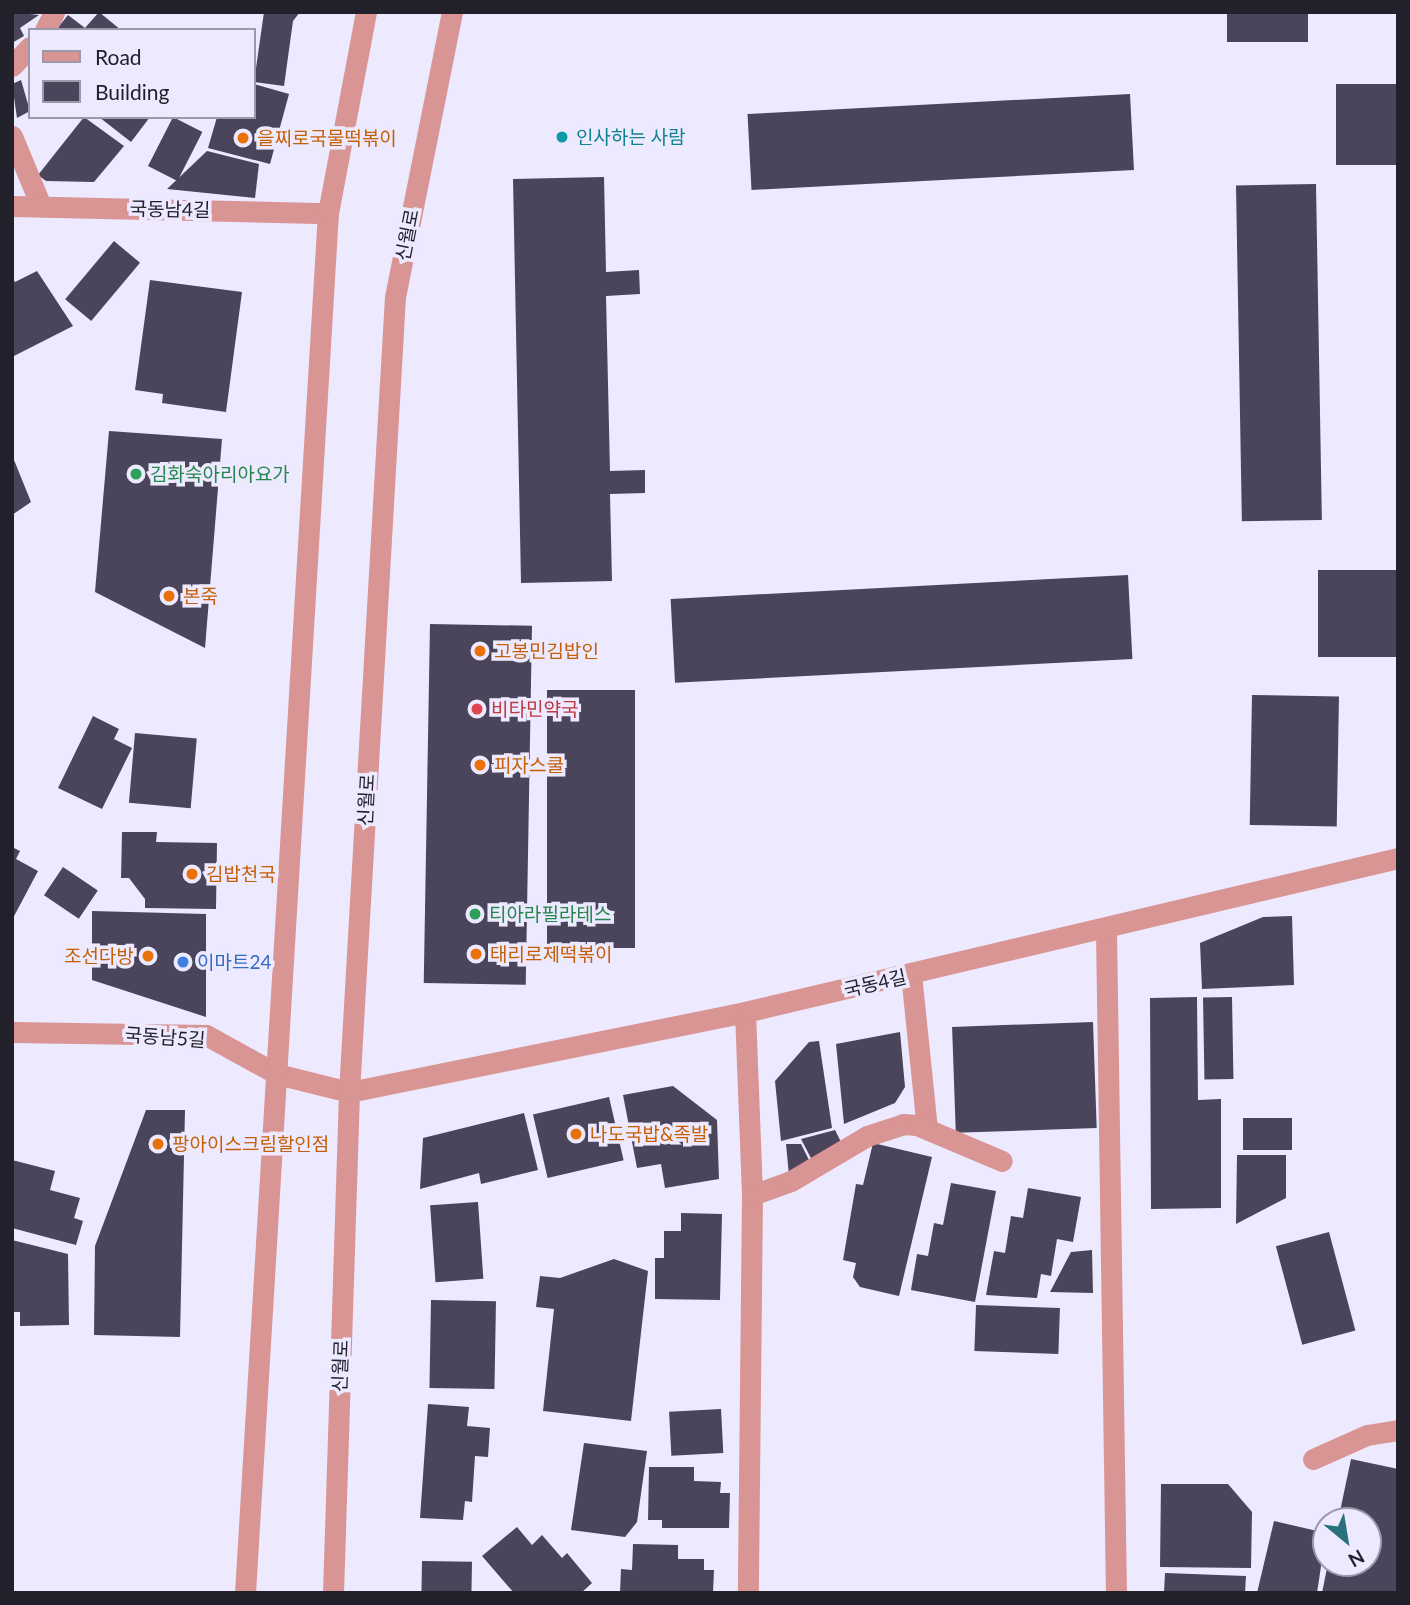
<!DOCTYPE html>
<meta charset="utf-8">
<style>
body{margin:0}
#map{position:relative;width:1410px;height:1605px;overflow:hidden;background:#ede9ff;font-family:Lato,"Noto Sans KR",sans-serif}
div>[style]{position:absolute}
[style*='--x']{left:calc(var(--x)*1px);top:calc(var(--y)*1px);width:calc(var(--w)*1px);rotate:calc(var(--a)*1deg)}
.building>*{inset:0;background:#4a455b;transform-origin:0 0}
.minor>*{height:21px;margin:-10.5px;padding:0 10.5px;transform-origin:10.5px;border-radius:10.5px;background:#d99593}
.dots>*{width:19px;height:19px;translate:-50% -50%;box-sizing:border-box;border:4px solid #ede9ff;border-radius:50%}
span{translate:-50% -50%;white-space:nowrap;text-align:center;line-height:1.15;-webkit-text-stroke:7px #ede9ff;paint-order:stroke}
.culture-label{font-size:19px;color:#0d838f}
.left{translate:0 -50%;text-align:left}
.food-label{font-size:19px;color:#c56008}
.right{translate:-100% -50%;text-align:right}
.street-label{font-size:19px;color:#22202a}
.leisure-label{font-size:19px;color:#27864d}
.health-label{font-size:19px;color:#be3a42}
.shop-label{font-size:19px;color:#366cbe}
.frame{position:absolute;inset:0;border:14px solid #22202a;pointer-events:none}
.legend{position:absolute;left:28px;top:28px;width:228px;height:91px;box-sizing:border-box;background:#ede9ff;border:2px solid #9c99aa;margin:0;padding:9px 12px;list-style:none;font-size:21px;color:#22202a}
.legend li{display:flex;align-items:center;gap:14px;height:35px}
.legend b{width:35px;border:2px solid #9c99aa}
.north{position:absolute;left:1312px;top:1507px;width:70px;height:70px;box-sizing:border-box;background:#ede9ff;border:2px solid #9c99aa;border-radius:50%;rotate:150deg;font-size:19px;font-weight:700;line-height:28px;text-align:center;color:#22202a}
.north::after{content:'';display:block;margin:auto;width:24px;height:32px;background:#29717c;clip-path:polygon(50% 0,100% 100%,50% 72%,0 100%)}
</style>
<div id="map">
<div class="building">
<div style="clip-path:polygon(12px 12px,39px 15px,20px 28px,24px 36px,12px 43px)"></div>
<div style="clip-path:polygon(99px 12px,121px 30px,56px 30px,68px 15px,85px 28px)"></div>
<div style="clip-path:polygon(264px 12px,300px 12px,293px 21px,284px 86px,254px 82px)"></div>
<div style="left:1227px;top:12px;width:81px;height:30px"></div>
<div style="clip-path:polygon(21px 80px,30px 111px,17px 118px,12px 84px)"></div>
<div style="clip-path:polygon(254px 84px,289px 94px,270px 164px,208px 148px,217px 117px,254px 117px)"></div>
<div style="left:1398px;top:84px;width:81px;height:62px;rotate:90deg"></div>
<div style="left:1130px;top:94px;width:76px;height:383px;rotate:87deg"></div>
<div style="clip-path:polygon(84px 117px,124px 146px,94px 182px,46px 181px,38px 175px)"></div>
<div style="clip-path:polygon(99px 117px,150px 117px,131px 142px)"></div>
<div style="left:173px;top:117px;width:33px;height:55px;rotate:27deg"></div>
<div style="clip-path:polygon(207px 151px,259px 164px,255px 198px,167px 189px)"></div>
<div style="clip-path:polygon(604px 177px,606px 272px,639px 270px,640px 294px,606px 296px,610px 471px,645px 470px,645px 493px,610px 494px,612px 581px,521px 583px,513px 179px)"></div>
<div style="left:1316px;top:184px;width:336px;height:80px;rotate:89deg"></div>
<div style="left:114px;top:241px;width:34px;height:76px;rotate:40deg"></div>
<div style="clip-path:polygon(37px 271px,73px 326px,12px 357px,12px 277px,15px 282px)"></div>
<div style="clip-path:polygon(150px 280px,242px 292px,226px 412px,162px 403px,163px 394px,135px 390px)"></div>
<div style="clip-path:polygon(109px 431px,222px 439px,205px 648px,95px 592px)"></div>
<div style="clip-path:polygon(12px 455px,31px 502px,12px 515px)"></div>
<div style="left:1398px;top:570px;width:87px;height:80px;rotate:90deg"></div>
<div style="left:1128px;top:575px;width:84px;height:458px;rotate:87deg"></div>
<div style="left:430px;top:624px;width:102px;height:359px;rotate:1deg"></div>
<div style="left:547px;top:690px;width:88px;height:258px"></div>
<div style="left:1252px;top:695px;width:87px;height:130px;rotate:1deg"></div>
<div style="clip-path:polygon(93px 716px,119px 729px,114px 739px,132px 748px,102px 809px,58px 788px)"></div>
<div style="left:135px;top:733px;width:62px;height:70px;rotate:5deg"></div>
<div style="clip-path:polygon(122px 832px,157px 832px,156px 842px,217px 843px,216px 909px,145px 908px,145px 899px,129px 878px,121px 878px)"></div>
<div style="clip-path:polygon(12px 847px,20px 851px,16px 859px,38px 871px,12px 920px)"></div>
<div style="left:63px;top:867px;width:42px;height:34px;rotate:34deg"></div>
<div style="clip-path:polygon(92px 911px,206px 914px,206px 1017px,92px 980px)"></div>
<div style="clip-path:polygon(1292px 916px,1294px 985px,1202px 989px,1200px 943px,1263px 917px)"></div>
<div style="clip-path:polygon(1197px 997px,1198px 1100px,1221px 1099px,1221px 1208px,1151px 1209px,1150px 998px)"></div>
<div style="left:1232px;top:997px;width:82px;height:29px;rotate:89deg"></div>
<div style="left:1093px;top:1022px;width:106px;height:141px;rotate:88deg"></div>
<div style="clip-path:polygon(900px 1032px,905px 1087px,895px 1103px,844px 1124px,836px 1044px)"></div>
<div style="clip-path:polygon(819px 1041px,832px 1128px,781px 1141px,775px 1081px,809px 1042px)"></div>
<div style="clip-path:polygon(673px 1086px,717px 1120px,719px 1179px,665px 1188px,661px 1164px,637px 1168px,623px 1095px)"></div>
<div style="left:609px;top:1097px;width:65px;height:78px;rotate:77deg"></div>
<div style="clip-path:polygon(146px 1110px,185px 1110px,180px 1337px,94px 1335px,95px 1246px)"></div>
<div style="clip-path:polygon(524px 1113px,538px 1170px,481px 1184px,479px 1173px,420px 1189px,423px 1138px)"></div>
<div style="left:1243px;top:1118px;width:49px;height:32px"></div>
<div style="clip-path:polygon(835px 1130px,843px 1146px,814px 1164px,801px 1139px)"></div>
<div style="clip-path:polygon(873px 1143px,932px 1157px,899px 1296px,860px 1287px,853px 1277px,856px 1263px,843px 1260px,856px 1184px,863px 1185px)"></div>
<div style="clip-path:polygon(786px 1144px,801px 1144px,811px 1164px,789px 1176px)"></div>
<div style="clip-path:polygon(1237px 1155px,1286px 1155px,1286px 1198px,1236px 1224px)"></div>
<div style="clip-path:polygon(12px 1160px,55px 1171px,50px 1190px,80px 1198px,74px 1218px,83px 1221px,76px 1245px,12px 1228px)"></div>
<div style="clip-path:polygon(951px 1183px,996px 1191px,975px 1302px,911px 1290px,917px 1254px,928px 1256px,934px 1223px,943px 1225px)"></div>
<div style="clip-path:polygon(1028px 1188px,1081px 1197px,1073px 1242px,1057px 1239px,1051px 1276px,1041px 1274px,1037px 1298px,986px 1295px,994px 1251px,1005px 1253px,1011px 1216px,1023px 1218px)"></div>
<div style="left:478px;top:1202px;width:77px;height:48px;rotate:86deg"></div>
<div style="clip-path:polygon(681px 1213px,722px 1214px,720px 1300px,655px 1299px,655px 1258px,664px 1258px,664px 1231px,681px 1231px)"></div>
<div style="left:1329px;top:1232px;width:102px;height:55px;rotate:75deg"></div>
<div style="clip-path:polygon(12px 1240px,68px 1254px,69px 1325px,20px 1326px,20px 1312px,12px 1312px)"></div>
<div style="clip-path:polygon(1092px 1250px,1093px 1293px,1050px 1292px,1071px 1252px)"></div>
<div style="clip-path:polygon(614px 1259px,648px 1271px,631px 1421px,543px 1411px,554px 1309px,536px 1307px,540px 1276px,560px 1278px)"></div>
<div style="left:431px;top:1300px;width:65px;height:88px;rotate:1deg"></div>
<div style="left:976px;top:1305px;width:84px;height:46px;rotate:2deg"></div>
<div style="clip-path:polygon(428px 1404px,469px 1407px,467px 1426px,490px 1428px,488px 1457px,475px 1456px,472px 1502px,465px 1501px,463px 1520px,420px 1518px)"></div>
<div style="left:721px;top:1409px;width:44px;height:52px;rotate:87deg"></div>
<div style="clip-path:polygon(584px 1443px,647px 1451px,637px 1522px,625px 1537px,571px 1530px)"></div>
<div style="clip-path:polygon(1351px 1459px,1398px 1469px,1398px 1593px,1322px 1593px,1328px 1563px,1368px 1563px,1368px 1521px,1338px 1521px)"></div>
<div style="clip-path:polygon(649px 1467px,694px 1467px,694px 1481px,721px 1482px,720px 1493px,730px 1493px,729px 1528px,662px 1528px,662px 1520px,648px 1520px)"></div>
<div style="clip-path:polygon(1161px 1484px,1228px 1484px,1252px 1512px,1251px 1568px,1160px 1567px)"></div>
<div style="clip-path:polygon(1274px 1521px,1326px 1533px,1317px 1593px,1257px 1593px)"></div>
<div style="clip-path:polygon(517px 1527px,532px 1545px,542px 1535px,562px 1558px,567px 1553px,592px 1583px,581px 1593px,514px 1593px,482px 1556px)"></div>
<div style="clip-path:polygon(633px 1544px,678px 1545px,678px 1559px,704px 1559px,704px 1570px,714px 1570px,713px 1593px,620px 1593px,621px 1569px,632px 1570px)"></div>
<div style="left:422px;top:1561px;width:50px;height:32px;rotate:1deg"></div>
<div style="clip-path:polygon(1165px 1573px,1246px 1576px,1245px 1593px,1164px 1593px)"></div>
</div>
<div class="minor">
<div style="--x:45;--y:30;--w:20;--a:-63"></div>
<div style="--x:12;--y:66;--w:26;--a:-47"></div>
<div style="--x:12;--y:136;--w:76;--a:67.5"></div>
<div style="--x:12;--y:206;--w:316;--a:1.3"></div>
<div style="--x:1106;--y:930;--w:663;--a:89.14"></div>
<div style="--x:911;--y:974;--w:155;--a:84.1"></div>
<div style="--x:745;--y:1012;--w:183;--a:87.8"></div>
<div style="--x:752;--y:1195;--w:398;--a:90.6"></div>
<div style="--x:12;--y:1032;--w:194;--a:0.9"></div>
<div style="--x:206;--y:1035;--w:81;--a:28.8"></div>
<div style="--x:277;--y:1074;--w:74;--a:14"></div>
<div style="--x:349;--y:1092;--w:404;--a:-11.4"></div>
<div style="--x:745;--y:1012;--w:671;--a:-13.27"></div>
<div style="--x:752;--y:1195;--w:41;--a:-19.7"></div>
<div style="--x:791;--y:1181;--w:88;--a:-30.6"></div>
<div style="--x:867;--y:1136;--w:38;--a:-18"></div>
<div style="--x:903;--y:1124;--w:14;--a:4"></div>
<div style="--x:917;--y:1125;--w:92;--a:23"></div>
<div style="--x:1313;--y:1459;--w:59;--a:-24"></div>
<div style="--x:1367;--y:1435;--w:31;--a:-9"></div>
<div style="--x:245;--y:1593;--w:1382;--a:-86.56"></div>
<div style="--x:328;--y:213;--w:205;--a:-79.3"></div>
<div style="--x:333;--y:1593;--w:501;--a:-88.17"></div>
<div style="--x:349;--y:1092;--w:796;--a:-86.69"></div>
<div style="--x:395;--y:297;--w:291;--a:-78.7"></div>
</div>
<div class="dots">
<div style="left:562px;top:137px;background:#0f9aa8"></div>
<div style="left:243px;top:138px;background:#e8710a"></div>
<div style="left:136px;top:474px;background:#2e9e5b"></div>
<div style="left:169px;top:596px;background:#e8710a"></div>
<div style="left:480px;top:651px;background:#e8710a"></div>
<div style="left:477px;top:709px;background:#e0444e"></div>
<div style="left:480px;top:765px;background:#e8710a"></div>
<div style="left:192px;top:874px;background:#e8710a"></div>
<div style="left:475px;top:914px;background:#2e9e5b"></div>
<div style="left:476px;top:954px;background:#e8710a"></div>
<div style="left:148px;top:956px;background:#e8710a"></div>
<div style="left:183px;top:962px;background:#3f7fe0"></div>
<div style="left:576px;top:1134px;background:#e8710a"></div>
<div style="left:158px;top:1144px;background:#e8710a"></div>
</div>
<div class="culture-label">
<span class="left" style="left:576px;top:137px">인사하는 사람</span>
</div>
<div class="food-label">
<span class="left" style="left:257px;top:138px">을찌로국물떡볶이</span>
<span class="left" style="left:183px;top:596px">본죽</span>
<span class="left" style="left:494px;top:651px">고봉민김밥인</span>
<span class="left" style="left:494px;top:765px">피자스쿨</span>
<span class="left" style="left:206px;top:874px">김밥천국</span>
<span class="left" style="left:490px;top:954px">태리로제떡볶이</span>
<span class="right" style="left:134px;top:956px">조선다방</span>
<span class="left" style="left:590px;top:1134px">나도국밥&amp;족발</span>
<span class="left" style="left:172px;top:1144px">팡아이스크림할인점</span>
</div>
<div class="street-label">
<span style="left:170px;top:209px;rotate:1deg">국동남4길</span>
<span style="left:407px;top:235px;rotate:-79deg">신월로</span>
<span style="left:366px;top:800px;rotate:-87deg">신월로</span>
<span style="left:875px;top:983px;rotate:-13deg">국동4길</span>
<span style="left:165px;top:1037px;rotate:4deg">국동남5길</span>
<span style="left:340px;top:1366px;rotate:-88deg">신월로</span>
</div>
<div class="leisure-label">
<span class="left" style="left:150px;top:474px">김화숙아리아요가</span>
<span class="left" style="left:489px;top:914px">티아라필라테스</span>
</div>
<div class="health-label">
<span class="left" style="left:491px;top:709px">비타민약국</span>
</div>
<div class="shop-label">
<span class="left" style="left:197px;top:962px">이마트24</span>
</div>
<div class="frame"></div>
<ul class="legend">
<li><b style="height:9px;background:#d99593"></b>Road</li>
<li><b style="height:19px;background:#4a455b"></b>Building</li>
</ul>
<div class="north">N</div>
</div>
